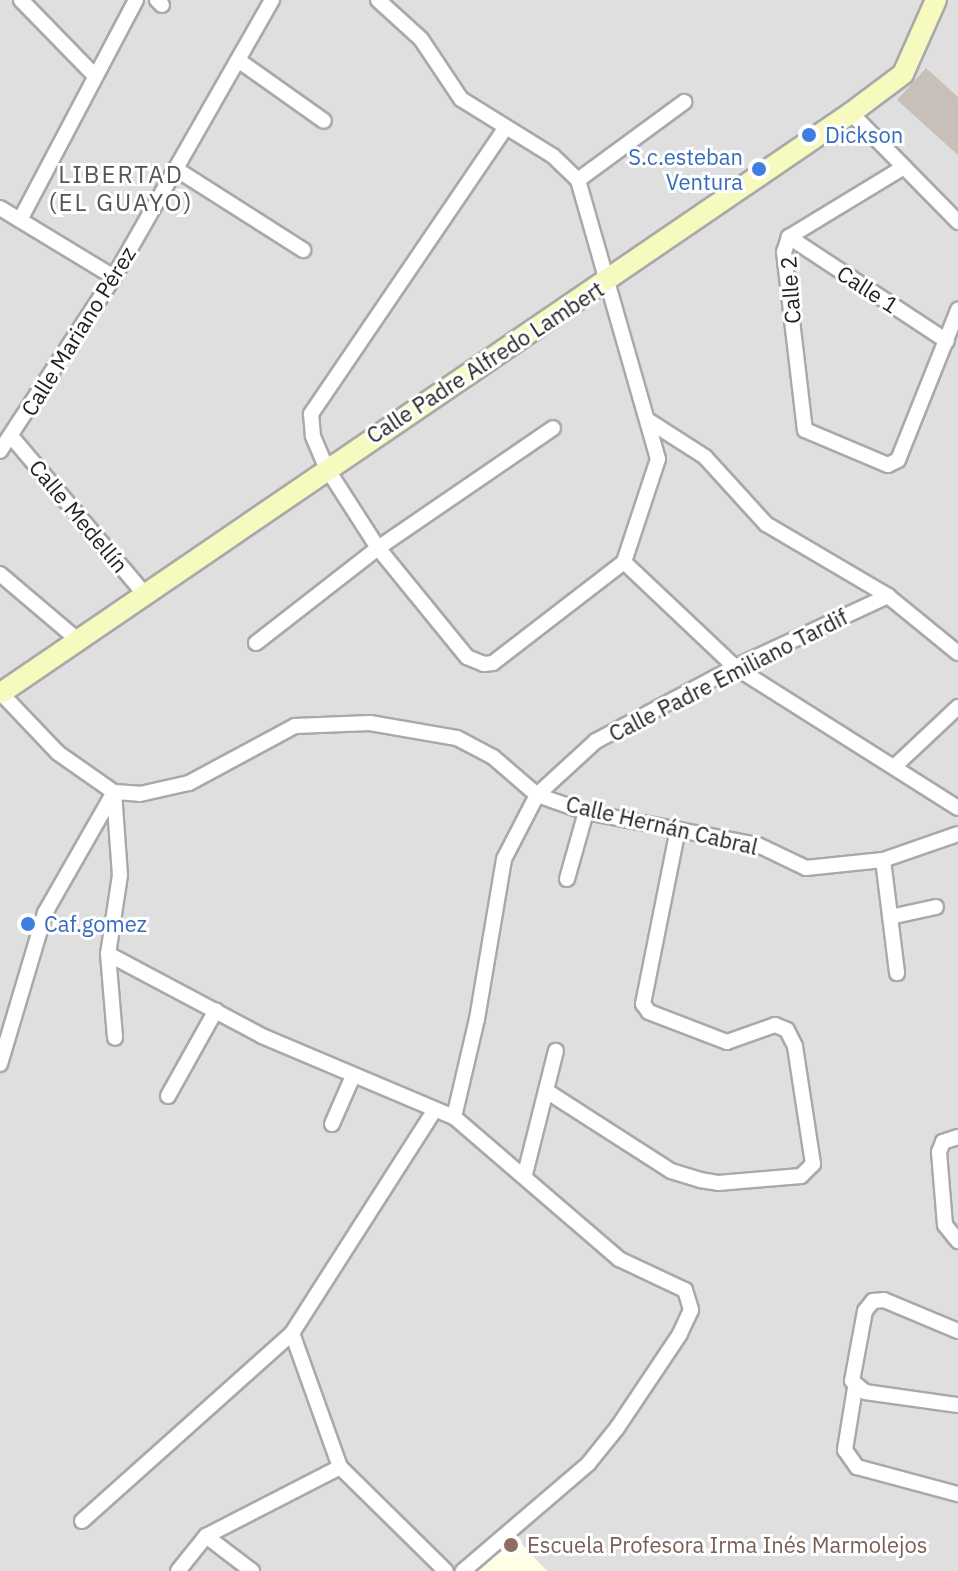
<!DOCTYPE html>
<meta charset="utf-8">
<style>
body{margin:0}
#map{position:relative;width:958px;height:1571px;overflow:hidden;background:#f2efe9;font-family:"IBM Plex Sans",sans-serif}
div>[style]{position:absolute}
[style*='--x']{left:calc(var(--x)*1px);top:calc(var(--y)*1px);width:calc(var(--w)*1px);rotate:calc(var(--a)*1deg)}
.residential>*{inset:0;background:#e0dfdf;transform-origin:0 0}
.education>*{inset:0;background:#ffffe5}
.building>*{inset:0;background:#c7bfb8}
.roads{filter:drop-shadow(2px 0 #a9a9a9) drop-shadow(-2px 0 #a9a9a9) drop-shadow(0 2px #a9a9a9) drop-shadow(0 -2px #a9a9a9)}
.street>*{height:14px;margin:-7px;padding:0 7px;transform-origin:7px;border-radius:7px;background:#fff}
.secondary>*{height:20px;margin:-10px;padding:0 10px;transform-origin:10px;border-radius:10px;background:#f7fabf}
.dots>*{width:22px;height:22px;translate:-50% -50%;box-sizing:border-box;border:4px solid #fff;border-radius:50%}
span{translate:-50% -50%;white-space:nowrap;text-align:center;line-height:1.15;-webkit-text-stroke:6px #fff;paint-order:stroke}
.shop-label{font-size:22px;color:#366cbe}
.left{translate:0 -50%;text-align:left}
.right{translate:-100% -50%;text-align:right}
.street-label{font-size:22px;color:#222}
.education-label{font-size:22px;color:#785e54}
.neighbourhood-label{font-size:24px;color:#555;letter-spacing:2px}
</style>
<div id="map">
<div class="residential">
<div style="left:0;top:0;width:958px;height:1571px"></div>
</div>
<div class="education">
<div style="clip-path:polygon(513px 1535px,547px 1571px,477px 1571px,488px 1555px)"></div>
</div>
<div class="building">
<div style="clip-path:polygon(926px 68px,958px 97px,958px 155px,897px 100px)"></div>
</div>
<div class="roads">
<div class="street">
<div style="--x:21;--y:0;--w:106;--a:45.8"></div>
<div style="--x:157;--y:0;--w:7;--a:45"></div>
<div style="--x:378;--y:0;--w:58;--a:42.2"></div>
<div style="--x:421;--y:39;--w:72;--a:56.3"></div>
<div style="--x:461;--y:99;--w:108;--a:31.8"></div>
<div style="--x:553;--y:156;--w:35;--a:44"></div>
<div style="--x:578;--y:180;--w:290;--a:74"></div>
<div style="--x:658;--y:459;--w:108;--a:108.3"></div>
<div style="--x:624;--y:562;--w:165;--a:142.4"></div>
<div style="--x:493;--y:663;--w:9;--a:174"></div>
<div style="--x:484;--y:664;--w:18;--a:-158"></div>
<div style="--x:467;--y:657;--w:141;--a:-129.2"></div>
<div style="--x:378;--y:548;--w:96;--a:-122.7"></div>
<div style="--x:326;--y:467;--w:34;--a:-113"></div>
<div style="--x:313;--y:436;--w:22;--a:-95"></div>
<div style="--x:311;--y:414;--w:345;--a:-55.8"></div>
<div style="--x:238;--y:60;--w:105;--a:35.3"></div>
<div style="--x:851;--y:113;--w:153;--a:45.5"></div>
<div style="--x:904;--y:167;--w:135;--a:148.7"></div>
<div style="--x:789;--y:237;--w:16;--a:108"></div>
<div style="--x:784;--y:252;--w:179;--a:83.3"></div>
<div style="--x:805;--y:430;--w:90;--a:22.9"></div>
<div style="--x:888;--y:465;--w:11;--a:-27"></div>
<div style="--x:898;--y:460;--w:162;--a:-68.2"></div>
<div style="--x:176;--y:169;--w:151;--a:32.5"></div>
<div style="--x:578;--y:180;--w:132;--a:-36.3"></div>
<div style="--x:0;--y:208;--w:133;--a:31.2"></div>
<div style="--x:20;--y:220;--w:249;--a:-62.2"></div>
<div style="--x:789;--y:237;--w:189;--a:33.4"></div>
<div style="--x:649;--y:421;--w:67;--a:32.7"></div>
<div style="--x:705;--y:457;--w:91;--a:47.7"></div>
<div style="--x:766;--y:524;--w:142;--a:30.5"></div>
<div style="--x:888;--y:596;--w:90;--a:39.2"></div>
<div style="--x:11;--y:436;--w:209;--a:49.8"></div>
<div style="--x:0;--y:451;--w:208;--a:-56.8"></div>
<div style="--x:114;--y:277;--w:319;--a:-60.3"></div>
<div style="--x:624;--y:562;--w:153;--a:43.4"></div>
<div style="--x:735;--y:667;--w:264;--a:32.3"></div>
<div style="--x:0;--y:574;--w:104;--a:40.3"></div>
<div style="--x:256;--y:643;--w:155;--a:-37.9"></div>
<div style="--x:378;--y:548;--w:212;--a:-34.4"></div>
<div style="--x:0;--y:692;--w:84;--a:46.4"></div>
<div style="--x:58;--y:753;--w:68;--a:34.9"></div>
<div style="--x:114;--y:792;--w:26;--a:4"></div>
<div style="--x:140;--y:794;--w:50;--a:-12.7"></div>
<div style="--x:189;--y:783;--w:120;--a:-28.3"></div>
<div style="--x:295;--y:726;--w:75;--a:-2.3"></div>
<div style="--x:370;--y:723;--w:88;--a:9.8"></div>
<div style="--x:457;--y:738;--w:41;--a:27.8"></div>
<div style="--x:493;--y:757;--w:58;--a:40.8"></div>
<div style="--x:537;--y:795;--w:52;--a:19.1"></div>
<div style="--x:586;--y:812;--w:175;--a:10.9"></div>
<div style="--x:758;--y:845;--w:53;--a:25.6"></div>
<div style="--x:806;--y:868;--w:77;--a:-5.9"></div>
<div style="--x:883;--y:860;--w:79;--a:-19.1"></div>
<div style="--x:894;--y:767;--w:88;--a:-43.2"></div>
<div style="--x:114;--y:792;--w:83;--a:85.9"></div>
<div style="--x:120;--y:875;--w:80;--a:98.6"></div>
<div style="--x:108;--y:954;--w:84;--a:85.2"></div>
<div style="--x:883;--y:860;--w:114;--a:82.9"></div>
<div style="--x:567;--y:879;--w:70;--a:-74.2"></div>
<div style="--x:890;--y:917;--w:47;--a:-12.3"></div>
<div style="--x:108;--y:954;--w:174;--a:28"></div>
<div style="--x:262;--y:1036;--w:208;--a:22.9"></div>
<div style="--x:454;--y:1117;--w:218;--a:40.7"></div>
<div style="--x:619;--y:1259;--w:73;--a:25.2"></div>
<div style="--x:685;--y:1290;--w:21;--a:73"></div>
<div style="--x:691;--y:1310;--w:26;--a:115"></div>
<div style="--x:680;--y:1334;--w:113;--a:123.8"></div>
<div style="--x:617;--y:1428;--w:46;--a:128.9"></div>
<div style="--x:588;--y:1464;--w:165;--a:139.4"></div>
<div style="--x:0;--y:1064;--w:158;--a:-73.4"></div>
<div style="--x:45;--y:913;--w:139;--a:-60.3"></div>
<div style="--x:548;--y:1092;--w:146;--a:32.7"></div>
<div style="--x:671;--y:1171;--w:30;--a:17"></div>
<div style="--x:700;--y:1180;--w:18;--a:9"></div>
<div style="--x:718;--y:1183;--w:83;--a:-4.8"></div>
<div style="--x:801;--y:1176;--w:17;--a:-45"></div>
<div style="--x:813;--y:1164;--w:119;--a:-98.7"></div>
<div style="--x:795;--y:1046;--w:18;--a:-117"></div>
<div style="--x:787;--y:1030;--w:13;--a:-157"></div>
<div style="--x:775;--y:1025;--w:51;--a:160.5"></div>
<div style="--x:727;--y:1042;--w:84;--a:-159"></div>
<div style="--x:649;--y:1012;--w:10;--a:-127"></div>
<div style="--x:643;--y:1004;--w:178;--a:-78.7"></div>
<div style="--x:168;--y:1096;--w:98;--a:-60.8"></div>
<div style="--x:454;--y:1117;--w:101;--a:-76.8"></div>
<div style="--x:477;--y:1019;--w:162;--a:-80.4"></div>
<div style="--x:504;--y:859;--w:72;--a:-62.7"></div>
<div style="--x:537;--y:795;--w:80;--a:-42.5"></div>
<div style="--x:596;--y:741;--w:157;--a:-28"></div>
<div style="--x:735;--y:667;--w:169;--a:-24.9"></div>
<div style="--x:332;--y:1124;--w:52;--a:-66.4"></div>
<div style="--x:958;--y:1137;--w:16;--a:162"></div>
<div style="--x:943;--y:1142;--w:11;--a:112"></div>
<div style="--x:939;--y:1152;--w:73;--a:85.3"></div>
<div style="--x:945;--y:1225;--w:21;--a:51"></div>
<div style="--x:525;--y:1174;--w:127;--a:-75.9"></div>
<div style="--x:958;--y:1331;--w:80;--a:-157.3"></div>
<div style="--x:884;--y:1300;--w:11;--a:175"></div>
<div style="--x:873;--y:1301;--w:13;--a:129"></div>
<div style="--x:865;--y:1311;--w:71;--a:100.5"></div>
<div style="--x:852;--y:1381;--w:17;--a:40"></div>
<div style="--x:865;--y:1392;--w:94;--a:8"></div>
<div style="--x:292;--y:1333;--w:142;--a:70.3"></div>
<div style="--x:340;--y:1467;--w:148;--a:44.5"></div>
<div style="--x:855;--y:1388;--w:63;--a:99.2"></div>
<div style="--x:845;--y:1450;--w:21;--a:55"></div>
<div style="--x:857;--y:1467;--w:105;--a:15"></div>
<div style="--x:82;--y:1521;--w:282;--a:-41.8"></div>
<div style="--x:292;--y:1333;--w:264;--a:-57.4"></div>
<div style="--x:206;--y:1536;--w:58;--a:37.3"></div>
<div style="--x:178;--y:1571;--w:45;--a:-51.3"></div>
<div style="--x:206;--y:1536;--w:151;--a:-27.2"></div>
</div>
<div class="secondary">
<div style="--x:1;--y:693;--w:1029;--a:-34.31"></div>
<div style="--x:851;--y:113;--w:65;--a:-36.9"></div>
<div style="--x:903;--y:74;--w:81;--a:-66"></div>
</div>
</div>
<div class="dots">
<div style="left:809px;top:135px;background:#3f7fe0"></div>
<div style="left:759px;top:169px;background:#3f7fe0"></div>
<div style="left:28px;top:924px;background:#3f7fe0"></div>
<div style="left:511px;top:1545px;background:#8d6e63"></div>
</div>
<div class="shop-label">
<span class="left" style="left:825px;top:135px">Dickson</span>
<span class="right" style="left:743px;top:169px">S.c.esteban<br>Ventura</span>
<span class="left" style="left:44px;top:924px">Caf.gomez</span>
</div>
<div class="street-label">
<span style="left:868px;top:289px;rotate:33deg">Calle 1</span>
<span style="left:790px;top:290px;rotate:-94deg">Calle 2</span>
<span style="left:78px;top:331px;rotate:-58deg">Calle Mariano Pérez</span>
<span style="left:485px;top:362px;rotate:-33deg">Calle Padre Alfredo Lambert</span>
<span style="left:79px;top:516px;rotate:50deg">Calle Medellín</span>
<span style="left:728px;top:675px;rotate:-27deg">Calle Padre Emiliano Tardif</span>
<span style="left:662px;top:825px;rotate:13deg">Calle Hernán Cabral</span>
</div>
<div class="education-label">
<span class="left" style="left:527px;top:1545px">Escuela Profesora Irma Inés Marmolejos</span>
</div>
<div class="neighbourhood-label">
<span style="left:121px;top:189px">LIBERTAD<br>(EL GUAYO)</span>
</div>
</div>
